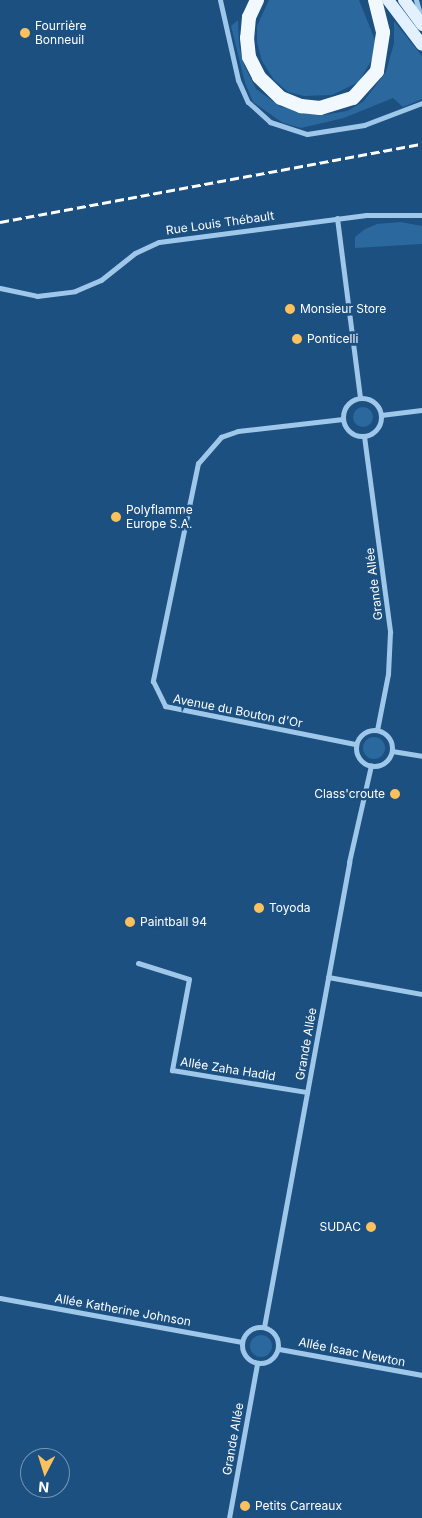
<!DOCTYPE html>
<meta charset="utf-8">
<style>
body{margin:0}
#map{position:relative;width:422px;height:1518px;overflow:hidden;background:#1b5081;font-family:Inter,sans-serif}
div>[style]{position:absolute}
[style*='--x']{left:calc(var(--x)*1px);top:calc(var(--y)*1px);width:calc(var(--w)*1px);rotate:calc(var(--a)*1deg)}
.green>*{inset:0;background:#2a689e}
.round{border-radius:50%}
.minor>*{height:5px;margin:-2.5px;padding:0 2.5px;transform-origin:2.5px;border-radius:2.5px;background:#9fc7ea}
.minor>.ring{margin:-2.5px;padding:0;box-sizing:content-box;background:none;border:5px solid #9fc7ea;border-radius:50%}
.primary>*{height:12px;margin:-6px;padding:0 6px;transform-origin:6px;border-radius:6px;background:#e3f0fe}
.trunk>*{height:14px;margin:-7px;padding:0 7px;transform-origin:7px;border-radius:7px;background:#f1f8fe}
.rail>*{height:3px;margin-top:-1.5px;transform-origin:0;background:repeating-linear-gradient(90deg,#fff 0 9px,transparent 0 13px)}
.dots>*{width:14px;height:14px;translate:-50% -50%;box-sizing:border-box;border:2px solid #1b5081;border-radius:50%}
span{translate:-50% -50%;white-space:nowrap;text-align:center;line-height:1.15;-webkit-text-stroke:5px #1b5081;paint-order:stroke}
.poi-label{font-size:12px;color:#fff}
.left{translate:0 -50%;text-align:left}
.right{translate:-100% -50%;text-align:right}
.street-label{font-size:12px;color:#fff}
.north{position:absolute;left:20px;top:1448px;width:50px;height:50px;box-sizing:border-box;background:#1b5081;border:1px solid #7696b3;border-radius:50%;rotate:185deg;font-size:14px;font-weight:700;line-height:20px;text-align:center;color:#fff}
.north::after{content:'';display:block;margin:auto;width:18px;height:22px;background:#fcc05c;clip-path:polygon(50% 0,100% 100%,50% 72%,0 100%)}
</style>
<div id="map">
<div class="green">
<div style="clip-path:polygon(269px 0,359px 0,375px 40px,372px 59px,359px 82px,332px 95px,304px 96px,288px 92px,274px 80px,262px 61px,257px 43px,257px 26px)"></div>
<div style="clip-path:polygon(238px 20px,239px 45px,244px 65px,256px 89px,281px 107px,323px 115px,347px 111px,363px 102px,386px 72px,394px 43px,394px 21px,422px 56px,422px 99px,403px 107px,393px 98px,344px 118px,301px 128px,283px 123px,253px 102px,245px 83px,231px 26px)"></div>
<div style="clip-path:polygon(401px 222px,422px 226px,422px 244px,355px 248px,355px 237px,365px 229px,377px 224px)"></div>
<div class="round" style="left:353px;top:407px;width:20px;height:20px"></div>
<div class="round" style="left:363px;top:737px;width:22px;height:22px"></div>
<div class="round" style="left:250px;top:1335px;width:22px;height:22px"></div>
</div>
<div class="minor">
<div style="--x:220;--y:0;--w:82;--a:77.3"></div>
<div style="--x:238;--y:80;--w:24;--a:66"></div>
<div style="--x:248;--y:102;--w:30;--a:42"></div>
<div style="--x:270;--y:122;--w:39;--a:18"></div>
<div style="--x:307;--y:134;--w:58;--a:-9"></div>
<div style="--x:364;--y:125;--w:62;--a:-20.8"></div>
<div style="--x:416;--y:0;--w:18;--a:74"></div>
<div style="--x:337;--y:218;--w:181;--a:82.7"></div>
<div style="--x:0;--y:288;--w:38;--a:12"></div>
<div style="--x:37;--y:296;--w:38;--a:-7"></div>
<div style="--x:75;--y:291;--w:28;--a:-23"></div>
<div style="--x:101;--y:280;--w:43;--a:-38.5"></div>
<div style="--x:135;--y:253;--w:26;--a:-25"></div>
<div style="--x:159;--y:242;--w:209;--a:-7.4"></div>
<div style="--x:366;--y:215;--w:56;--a:0"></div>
<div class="ring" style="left:343px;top:398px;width:33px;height:33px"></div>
<div style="--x:381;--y:415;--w:41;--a:-7"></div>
<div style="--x:343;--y:419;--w:106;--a:173.5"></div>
<div style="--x:238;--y:431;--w:18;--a:161"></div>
<div style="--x:221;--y:437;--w:35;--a:131"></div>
<div style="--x:198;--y:463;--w:223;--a:101.7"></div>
<div style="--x:153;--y:681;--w:28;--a:64"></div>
<div style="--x:165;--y:706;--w:195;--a:11.3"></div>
<div style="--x:364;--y:436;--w:198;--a:82.4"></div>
<div style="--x:390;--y:632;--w:42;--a:92.7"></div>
<div style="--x:388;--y:674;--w:57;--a:101.1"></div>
<div class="ring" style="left:356px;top:730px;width:31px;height:31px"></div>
<div style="--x:392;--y:751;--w:30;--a:9"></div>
<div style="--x:138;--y:963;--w:53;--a:17.4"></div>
<div style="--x:189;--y:979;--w:93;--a:100.6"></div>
<div style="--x:172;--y:1070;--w:137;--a:9.3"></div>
<div style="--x:328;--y:977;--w:96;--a:10.3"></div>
<div style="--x:0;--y:1298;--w:246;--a:10.3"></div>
<div class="ring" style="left:242px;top:1327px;width:31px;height:31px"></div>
<div style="--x:264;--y:1327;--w:473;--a:-79.6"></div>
<div style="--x:349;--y:862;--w:99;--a:-77.2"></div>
<div style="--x:279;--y:1349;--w:145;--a:10.3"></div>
<div style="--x:229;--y:1518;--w:157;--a:-79.7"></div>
</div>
<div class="primary">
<div style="--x:388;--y:0;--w:56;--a:52.9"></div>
<div style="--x:404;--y:0;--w:31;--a:54"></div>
</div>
<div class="trunk">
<div style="--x:257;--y:0;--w:19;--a:115"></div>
<div style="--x:249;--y:17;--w:21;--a:95"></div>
<div style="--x:247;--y:38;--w:19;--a:84"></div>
<div style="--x:249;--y:57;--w:22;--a:63"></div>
<div style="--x:259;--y:77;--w:30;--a:44"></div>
<div style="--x:281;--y:98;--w:22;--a:22"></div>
<div style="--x:301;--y:106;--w:19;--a:6"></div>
<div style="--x:320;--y:108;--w:34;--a:-17"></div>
<div style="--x:353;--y:98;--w:36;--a:-48"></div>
<div style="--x:377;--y:71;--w:39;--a:-81"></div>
<div style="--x:383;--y:32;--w:33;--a:-104"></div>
</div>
<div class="rail">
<div style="--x:0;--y:222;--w:429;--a:-10.5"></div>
</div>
<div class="dots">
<div style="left:25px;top:33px;background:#fcc05c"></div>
<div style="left:290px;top:309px;background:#fcc05c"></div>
<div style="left:297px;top:339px;background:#fcc05c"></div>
<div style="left:116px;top:517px;background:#fcc05c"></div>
<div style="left:395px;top:794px;background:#fcc05c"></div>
<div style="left:259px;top:908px;background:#fcc05c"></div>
<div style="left:130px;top:922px;background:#fcc05c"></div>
<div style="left:371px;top:1227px;background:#fcc05c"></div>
<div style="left:245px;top:1506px;background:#fcc05c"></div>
</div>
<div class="poi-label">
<span class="left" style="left:35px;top:33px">Fourrière<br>Bonneuil</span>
<span class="left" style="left:300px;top:309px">Monsieur Store</span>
<span class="left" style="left:307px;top:339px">Ponticelli</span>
<span class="left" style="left:126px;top:517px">Polyflamme<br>Europe S.A.</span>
<span class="right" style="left:385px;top:794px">Class'croute</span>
<span class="left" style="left:269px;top:908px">Toyoda</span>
<span class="left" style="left:140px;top:922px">Paintball 94</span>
<span class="right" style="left:361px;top:1227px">SUDAC</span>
<span class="left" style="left:255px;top:1506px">Petits Carreaux</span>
</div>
<div class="street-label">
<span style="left:220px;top:223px;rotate:-8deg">Rue Louis Thébault</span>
<span style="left:374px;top:584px;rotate:-97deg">Grande Allée</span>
<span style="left:238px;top:711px;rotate:11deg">Avenue du Bouton d'Or</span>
<span style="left:306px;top:1044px;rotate:-80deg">Grande Allée</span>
<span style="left:228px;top:1069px;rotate:9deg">Allée Zaha Hadid</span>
<span style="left:123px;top:1310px;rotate:10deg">Allée Katherine Johnson</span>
<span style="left:352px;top:1352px;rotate:11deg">Allée Isaac Newton</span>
<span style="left:233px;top:1439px;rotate:-80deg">Grande Allée</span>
</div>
<div class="north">N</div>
</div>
